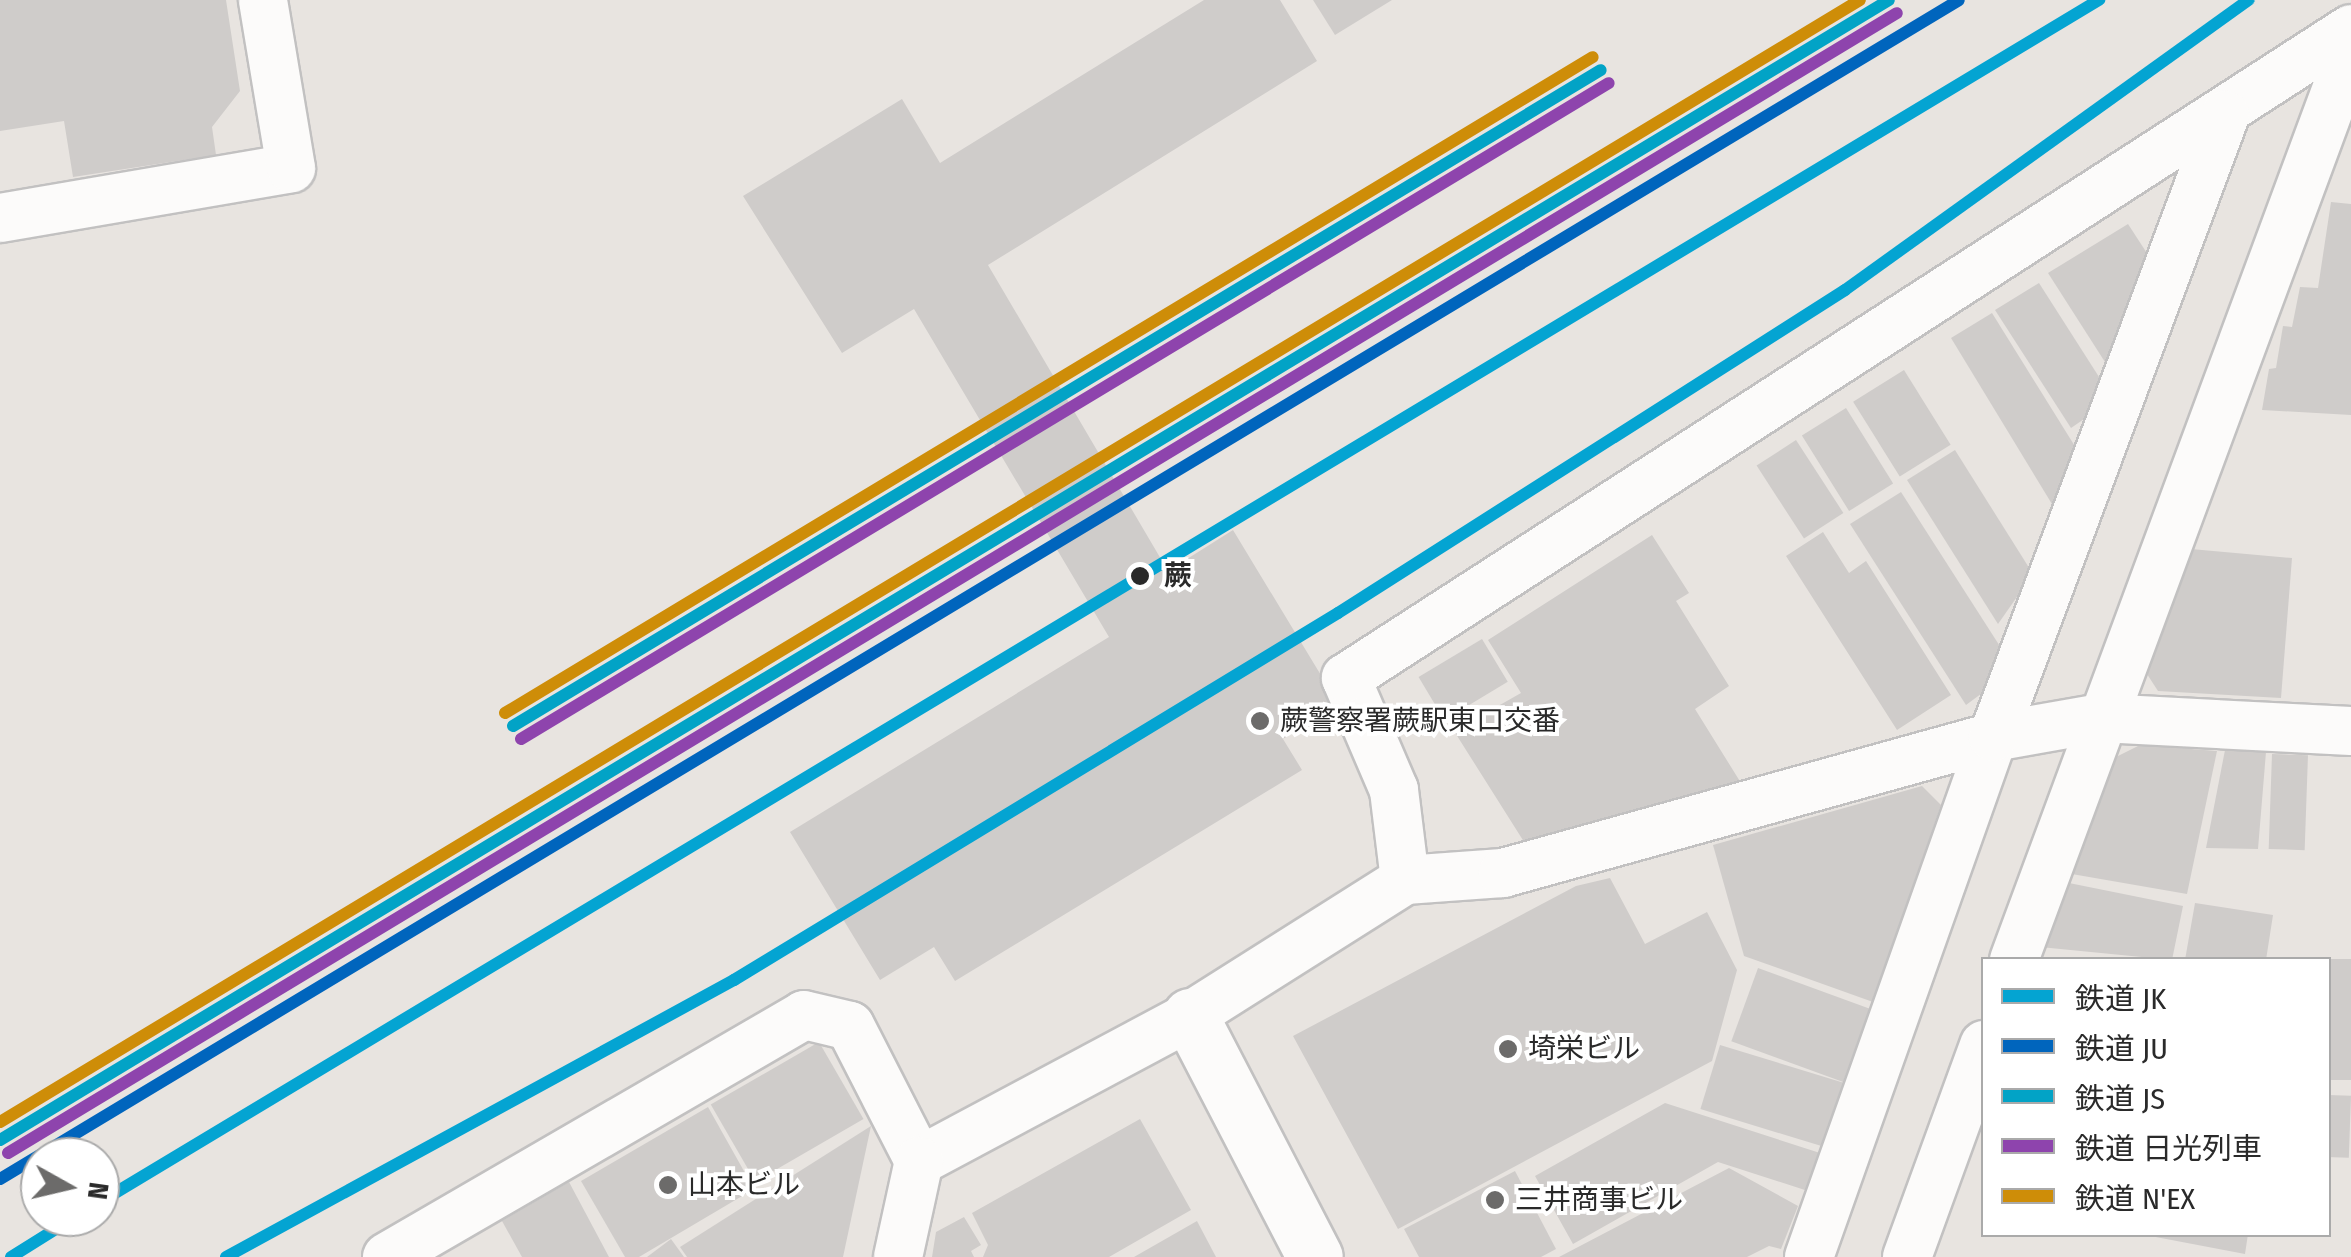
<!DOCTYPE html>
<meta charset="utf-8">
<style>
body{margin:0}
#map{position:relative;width:2351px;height:1257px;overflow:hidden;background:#e8e4e0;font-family:"Fira Sans Condensed","Noto Sans JP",sans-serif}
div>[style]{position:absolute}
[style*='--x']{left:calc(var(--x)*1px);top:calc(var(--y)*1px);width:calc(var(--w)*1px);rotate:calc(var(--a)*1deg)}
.building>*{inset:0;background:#cfccca;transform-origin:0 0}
.roads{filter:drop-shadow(2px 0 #c2c1c1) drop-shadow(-2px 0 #c2c1c1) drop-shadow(0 2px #c2c1c1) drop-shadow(0 -2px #c2c1c1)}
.minor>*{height:48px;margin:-24px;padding:0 24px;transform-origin:24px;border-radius:24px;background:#fcfbfa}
.tertiary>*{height:55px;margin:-27.5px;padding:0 27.5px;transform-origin:27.5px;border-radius:27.5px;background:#fcfbfa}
.rail-1>*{height:12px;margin:-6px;padding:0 6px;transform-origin:6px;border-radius:6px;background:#04a4d2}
.rail-2>*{height:12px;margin:-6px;padding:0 6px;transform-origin:6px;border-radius:6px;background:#0065bd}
.rail-3>*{height:12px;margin:-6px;padding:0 6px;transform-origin:6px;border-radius:6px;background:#02a3c6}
.rail-4>*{height:12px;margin:-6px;padding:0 6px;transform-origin:6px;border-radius:6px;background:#8e44ad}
.rail-5>*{height:12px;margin:-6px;padding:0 6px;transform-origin:6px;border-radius:6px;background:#ce8d08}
.dots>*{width:28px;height:28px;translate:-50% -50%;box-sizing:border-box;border:5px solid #fff;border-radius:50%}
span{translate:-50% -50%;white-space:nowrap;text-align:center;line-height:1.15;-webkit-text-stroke:8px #fff;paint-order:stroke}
.stop-label{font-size:28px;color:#2a2a2a;font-weight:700}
.left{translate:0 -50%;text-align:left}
.poi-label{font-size:28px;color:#2a2a2a}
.legend{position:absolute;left:1981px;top:957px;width:350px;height:280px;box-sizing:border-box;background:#fff;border:2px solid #aaa;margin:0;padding:12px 18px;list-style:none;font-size:30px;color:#2a2a2a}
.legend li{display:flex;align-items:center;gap:20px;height:50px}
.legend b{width:50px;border:2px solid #aaa}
.north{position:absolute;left:20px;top:1137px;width:100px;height:100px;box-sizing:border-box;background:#fff;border:2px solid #aaa;border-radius:50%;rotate:98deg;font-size:28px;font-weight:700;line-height:40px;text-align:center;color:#2a2a2a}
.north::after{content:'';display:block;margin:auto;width:35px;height:45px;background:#6c6b6a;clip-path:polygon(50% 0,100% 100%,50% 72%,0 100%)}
</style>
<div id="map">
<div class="building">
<div style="clip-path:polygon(0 0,226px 0,240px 91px,212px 127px,216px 155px,73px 177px,64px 121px,0 131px)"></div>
<div style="clip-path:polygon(1204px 0,1280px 0,1317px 61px,988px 265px,1168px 571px,1233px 530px,1339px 705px,1283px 739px,1302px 770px,955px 981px,934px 947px,880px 980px,790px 832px,1109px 637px,914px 309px,842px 353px,743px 196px,902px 99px,940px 163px)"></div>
<div style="clip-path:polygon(1313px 0,1392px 0,1335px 35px)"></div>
<div style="clip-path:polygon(2331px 202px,2351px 204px,2351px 415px,2262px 410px,2269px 369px,2276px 368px,2283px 326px,2292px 327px,2300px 287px,2318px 288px)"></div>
<div style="clip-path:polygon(2128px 224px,2154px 264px,2112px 373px,2048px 273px)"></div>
<div style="clip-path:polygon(2039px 283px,2108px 391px,2103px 406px,2071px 428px,1995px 310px)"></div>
<div style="clip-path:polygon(1992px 313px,2081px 456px,2058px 514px,1951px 338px)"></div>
<div style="left:1904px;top:370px;width:88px;height:60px;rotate:58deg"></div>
<div style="left:1846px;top:408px;width:89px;height:52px;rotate:58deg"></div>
<div style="left:1796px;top:440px;width:87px;height:47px;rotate:57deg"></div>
<div style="clip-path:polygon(1955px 450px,2033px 574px,1998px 624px,1907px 480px)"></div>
<div style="clip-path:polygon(1901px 492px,2003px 651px,1989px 688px,1966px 705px,1850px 524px)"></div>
<div style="clip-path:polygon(1823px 532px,1849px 573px,1866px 561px,1951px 695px,1897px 730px,1786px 556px)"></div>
<div style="clip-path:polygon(1652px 535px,1689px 593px,1676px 601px,1729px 686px,1695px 709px,1741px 783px,1526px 845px,1454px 731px,1521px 693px,1488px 640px)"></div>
<div style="clip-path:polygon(2191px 549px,2292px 558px,2281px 698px,2158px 691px,2145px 671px)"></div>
<div style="left:1482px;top:639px;width:50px;height:74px;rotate:59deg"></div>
<div style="clip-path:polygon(2140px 745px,2217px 751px,2187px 894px,2066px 873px,2108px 761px)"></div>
<div style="clip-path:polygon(2225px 750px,2266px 752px,2258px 849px,2206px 848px)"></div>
<div style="left:2272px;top:754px;width:36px;height:95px;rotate:2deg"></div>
<div style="clip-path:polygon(1922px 786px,1941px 805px,1873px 1002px,1744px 956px,1713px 845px)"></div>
<div style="clip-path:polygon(1610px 878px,1645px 944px,1707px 912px,1737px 970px,1712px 1061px,1398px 1229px,1293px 1036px,1576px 886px)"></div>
<div style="clip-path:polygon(2064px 882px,2183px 906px,2172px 960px,2040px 947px)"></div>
<div style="clip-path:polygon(2195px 903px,2273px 915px,2266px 960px,2185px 960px)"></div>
<div style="left:2328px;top:959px;width:23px;height:121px"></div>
<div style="left:1758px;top:968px;width:119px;height:78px;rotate:20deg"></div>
<div style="left:819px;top:1042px;width:89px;height:125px;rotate:60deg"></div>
<div style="left:1720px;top:1045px;width:130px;height:67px;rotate:17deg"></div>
<div style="left:2328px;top:1095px;width:23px;height:62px;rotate:2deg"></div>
<div style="clip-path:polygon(1665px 1103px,1820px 1153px,1808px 1191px,1718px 1162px,1573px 1244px,1535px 1176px)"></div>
<div style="clip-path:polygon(708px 1107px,754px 1189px,639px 1257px,625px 1257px,581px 1181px)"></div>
<div style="clip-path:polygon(1140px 1119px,1191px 1210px,1109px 1257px,983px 1257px,988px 1245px,972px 1213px)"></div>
<div style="clip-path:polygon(871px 1126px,843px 1257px,687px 1257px,680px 1247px)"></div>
<div style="clip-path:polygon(1729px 1168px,1798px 1206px,1781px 1249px,1769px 1246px,1747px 1257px,1559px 1257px)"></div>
<div style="clip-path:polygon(1515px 1171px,1556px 1249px,1541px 1257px,1419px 1257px,1404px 1229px)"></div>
<div style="clip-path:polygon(569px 1182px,609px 1257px,522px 1257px,502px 1221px)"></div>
<div style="clip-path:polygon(964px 1217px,981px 1245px,971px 1251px,974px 1257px,932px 1257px,936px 1232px)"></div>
<div style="clip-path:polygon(1197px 1221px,1216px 1257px,1134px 1257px)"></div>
<div style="clip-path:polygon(2140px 1234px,2248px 1234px,2245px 1254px)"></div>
<div style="clip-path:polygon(671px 1239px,684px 1257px,647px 1257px)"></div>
</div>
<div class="roads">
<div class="minor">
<div style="--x:0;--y:218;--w:295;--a:-9.7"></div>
<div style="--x:291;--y:168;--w:170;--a:-99.5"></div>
<div style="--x:1405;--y:880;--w:98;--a:-4.1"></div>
<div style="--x:1503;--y:873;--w:509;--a:-15.51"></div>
<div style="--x:1993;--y:737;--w:110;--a:-10"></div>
<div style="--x:2101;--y:718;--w:250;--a:3"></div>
<div style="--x:2014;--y:960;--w:970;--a:-69.68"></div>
<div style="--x:387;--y:1257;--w:482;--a:-30.1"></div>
<div style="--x:804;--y:1015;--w:47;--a:13.4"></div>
<div style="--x:850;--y:1026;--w:152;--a:62.9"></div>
<div style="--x:919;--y:1161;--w:307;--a:-28.1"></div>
<div style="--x:1190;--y:1016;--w:254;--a:-32.3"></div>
<div style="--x:1405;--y:880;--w:91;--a:-97"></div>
<div style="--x:1394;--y:790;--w:122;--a:-113.2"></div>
<div style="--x:1346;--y:678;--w:1196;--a:-32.85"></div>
<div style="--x:898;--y:1257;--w:98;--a:-77.7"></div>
<div style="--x:1809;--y:1257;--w:552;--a:-70.51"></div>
<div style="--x:1993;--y:737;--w:664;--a:-69.54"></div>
<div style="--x:1907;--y:1257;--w:226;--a:-70"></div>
</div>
<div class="tertiary">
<div style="--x:1190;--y:1016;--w:271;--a:62.6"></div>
</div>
</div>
<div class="rail-1">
<div style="--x:100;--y:1202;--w:2333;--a:-31.02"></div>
<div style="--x:11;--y:1257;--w:75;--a:-32"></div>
<div style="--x:226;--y:1257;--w:579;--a:-28.6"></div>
<div style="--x:734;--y:980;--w:707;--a:-31.28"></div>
<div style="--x:1338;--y:613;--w:601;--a:-32.5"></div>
<div style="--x:1845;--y:290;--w:497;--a:-35.7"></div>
</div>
<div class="rail-2">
<div style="--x:0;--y:1179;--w:2286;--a:-31.04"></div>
</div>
<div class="rail-3">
<div style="--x:513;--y:726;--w:1270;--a:-31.09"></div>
<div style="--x:0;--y:1140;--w:2206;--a:-31.11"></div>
</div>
<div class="rail-4">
<div style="--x:521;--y:739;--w:1270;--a:-31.09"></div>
<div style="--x:8;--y:1153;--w:2206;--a:-31.11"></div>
</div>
<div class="rail-5">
<div style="--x:505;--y:713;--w:1270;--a:-31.09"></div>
<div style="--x:0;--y:1122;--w:2172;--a:-31.1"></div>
</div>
<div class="dots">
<div style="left:1140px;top:576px;background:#2a2a2a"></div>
<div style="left:1260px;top:721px;background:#6c6b6a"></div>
<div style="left:1508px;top:1049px;background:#6c6b6a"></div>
<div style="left:668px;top:1185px;background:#6c6b6a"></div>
<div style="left:1495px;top:1200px;background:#6c6b6a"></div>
</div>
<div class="stop-label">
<span class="left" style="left:1164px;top:576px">蕨</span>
</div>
<div class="poi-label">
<span class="left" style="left:1280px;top:721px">蕨警察署蕨駅東口交番</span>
<span class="left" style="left:1528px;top:1049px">埼栄ビル</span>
<span class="left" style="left:688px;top:1185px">山本ビル</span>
<span class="left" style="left:1515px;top:1200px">三井商事ビル</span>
</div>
<ul class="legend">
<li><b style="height:12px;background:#04a4d2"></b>鉄道 JK</li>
<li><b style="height:12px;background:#0065bd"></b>鉄道 JU</li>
<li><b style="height:12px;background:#02a3c6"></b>鉄道 JS</li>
<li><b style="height:12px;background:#8e44ad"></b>鉄道 日光列車</li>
<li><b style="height:12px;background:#ce8d08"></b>鉄道 N'EX</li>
</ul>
<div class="north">N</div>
</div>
